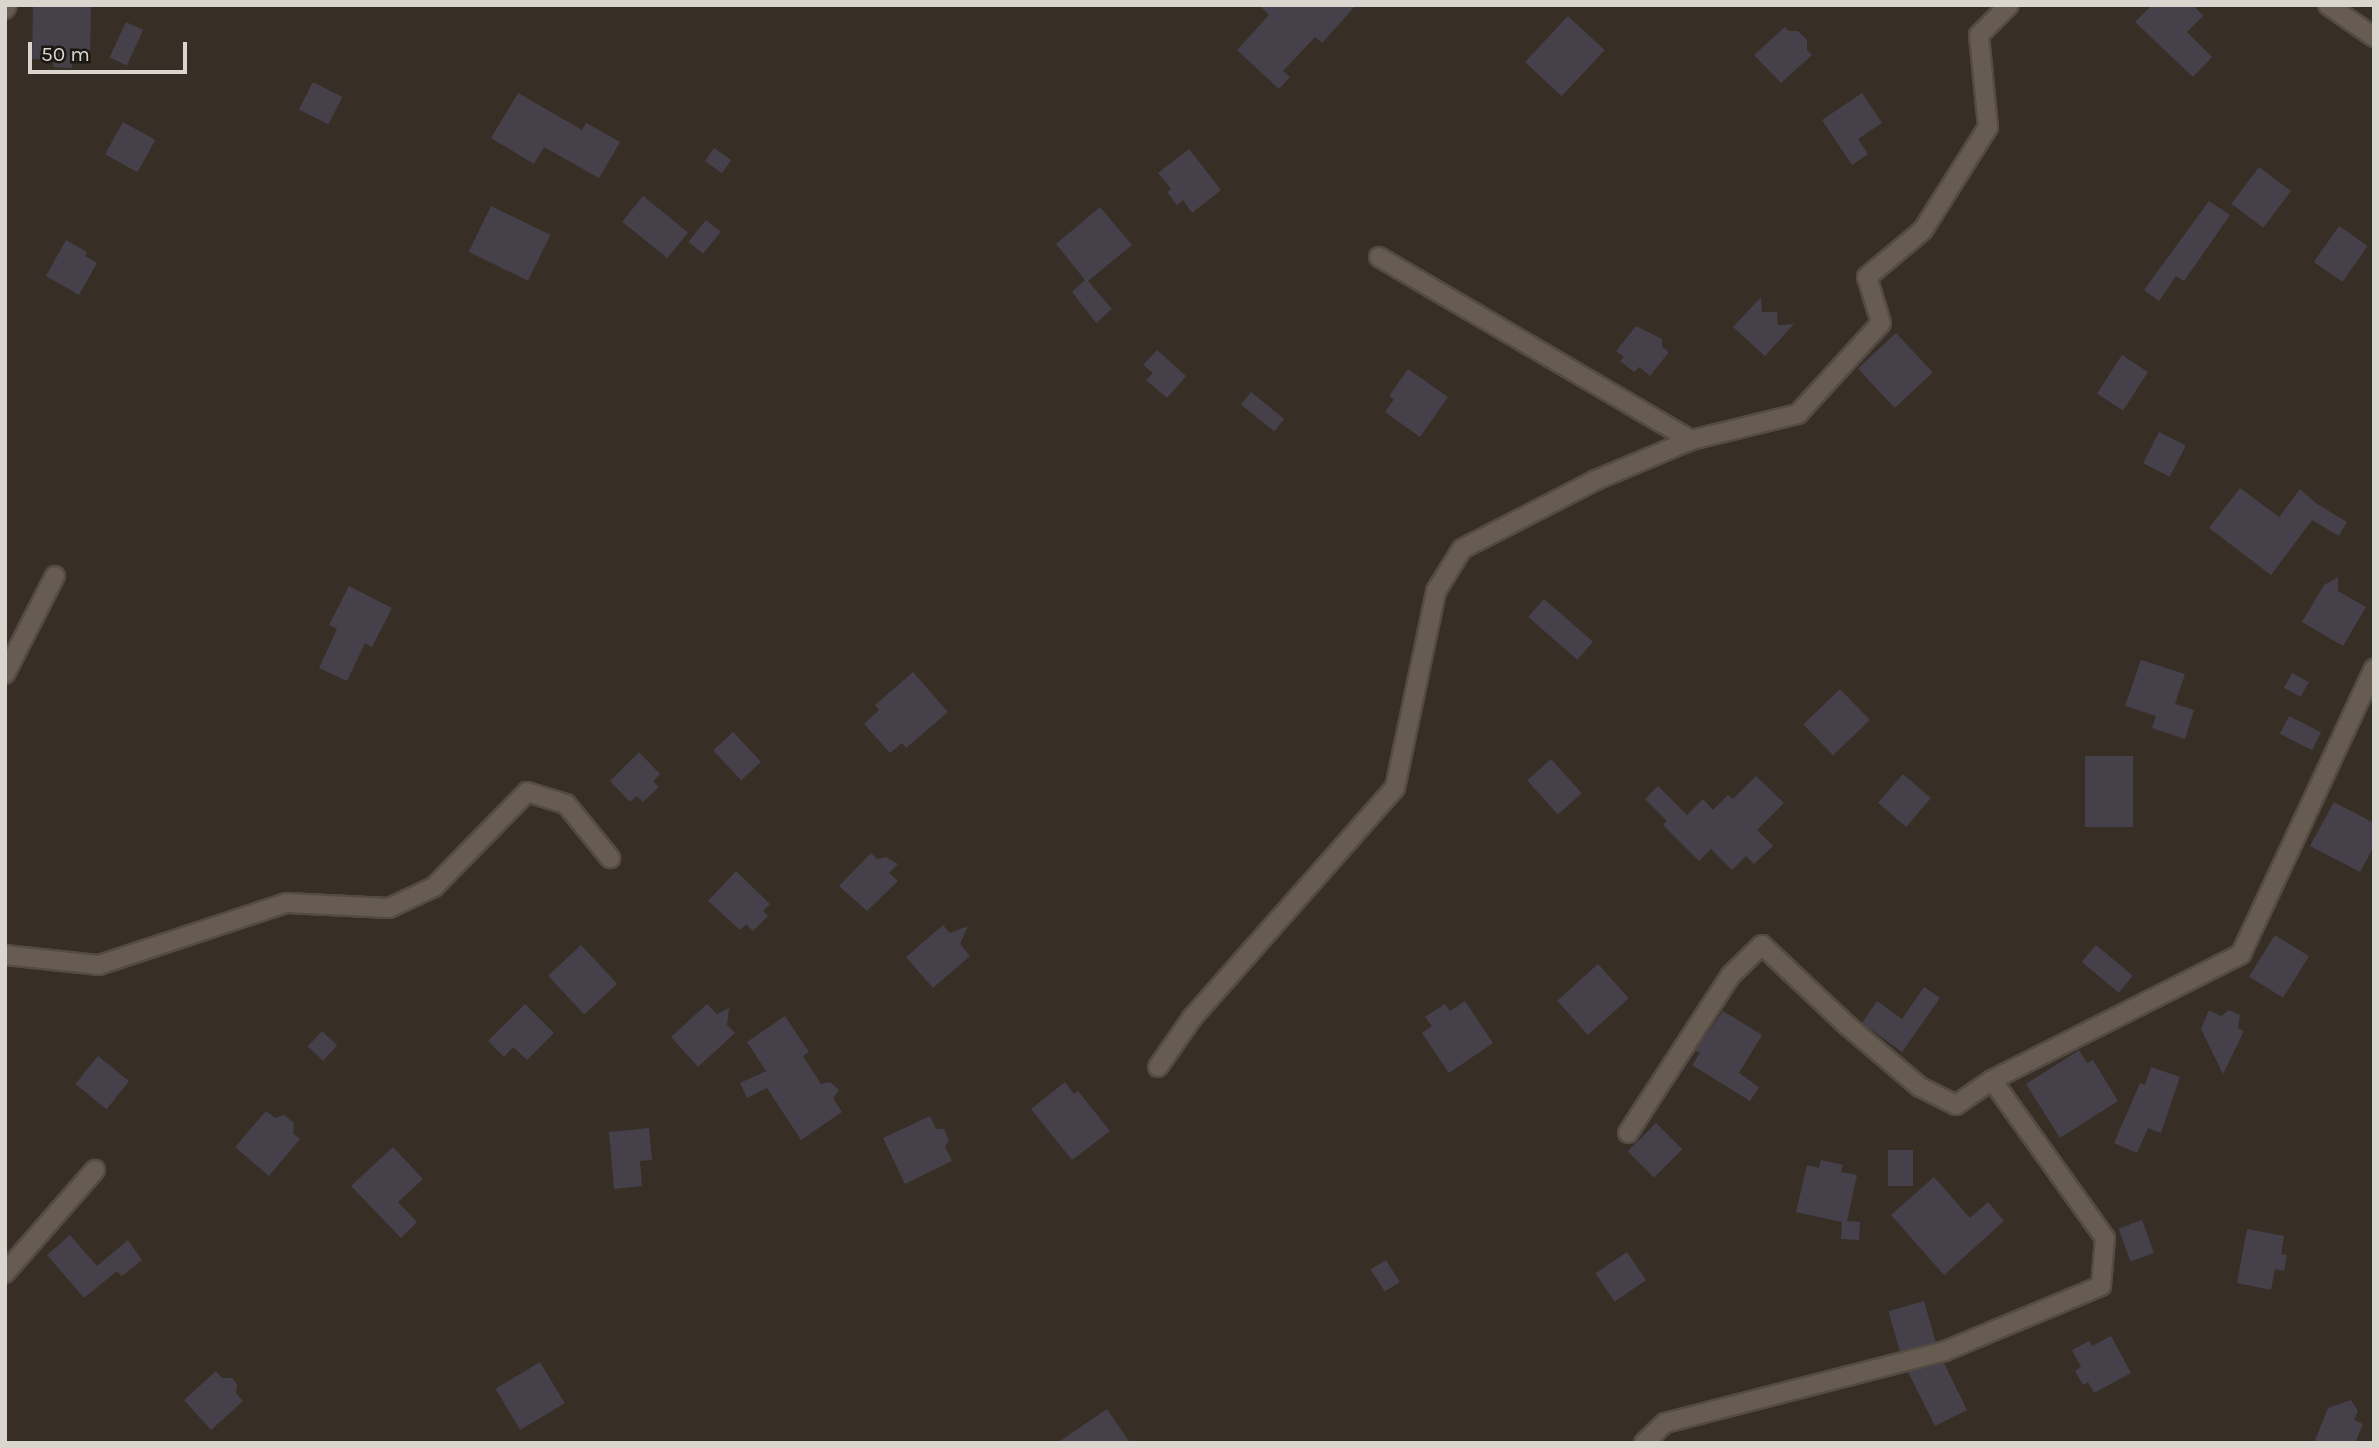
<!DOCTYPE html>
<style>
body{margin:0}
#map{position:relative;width:2379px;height:1448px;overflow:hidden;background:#372e25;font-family:Karla,sans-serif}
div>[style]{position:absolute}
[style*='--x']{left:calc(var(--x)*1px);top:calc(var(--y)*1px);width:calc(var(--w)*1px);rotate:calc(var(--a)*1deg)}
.building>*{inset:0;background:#46404b;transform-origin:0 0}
.roads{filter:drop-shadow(2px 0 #534b44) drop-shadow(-2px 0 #534b44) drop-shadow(0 2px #534b44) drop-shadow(0 -2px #534b44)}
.street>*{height:18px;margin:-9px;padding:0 9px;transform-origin:9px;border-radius:9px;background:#665c51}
span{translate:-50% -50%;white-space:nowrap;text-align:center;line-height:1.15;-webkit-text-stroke:5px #1b1713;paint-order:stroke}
.frame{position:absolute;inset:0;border:7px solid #dbd5d0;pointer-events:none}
.scale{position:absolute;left:28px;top:42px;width:159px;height:32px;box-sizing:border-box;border:4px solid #dbd5d0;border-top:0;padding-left:9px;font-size:21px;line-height:24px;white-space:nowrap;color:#dbd5d0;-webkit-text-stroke:5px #1b1713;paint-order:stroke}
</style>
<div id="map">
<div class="building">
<div style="clip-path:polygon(33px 5px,91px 5px,90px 59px,72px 59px,72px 68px,53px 67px,54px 59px,32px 59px)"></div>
<div style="clip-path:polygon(1259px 5px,1356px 5px,1322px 43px,1315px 37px,1283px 71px,1290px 77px,1279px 89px,1237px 50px,1269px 15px)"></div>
<div style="clip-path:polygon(2152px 5px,2193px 5px,2203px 16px,2187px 32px,2212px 57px,2193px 77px,2135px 22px)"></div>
<div style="left:1568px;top:16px;width:50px;height:63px;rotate:43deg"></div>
<div style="left:126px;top:22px;width:19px;height:39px;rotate:25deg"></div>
<div style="clip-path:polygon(1785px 27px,1789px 31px,1798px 31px,1807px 40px,1807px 50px,1812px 55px,1781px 83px,1754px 55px)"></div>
<div style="left:313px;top:82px;width:33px;height:31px;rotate:27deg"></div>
<div style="clip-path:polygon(518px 93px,582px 130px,586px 123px,620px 142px,599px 178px,544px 147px,534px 164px,491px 138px)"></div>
<div style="clip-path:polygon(1862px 93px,1882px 123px,1858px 139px,1868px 154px,1852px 165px,1822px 120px)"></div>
<div style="left:123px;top:122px;width:37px;height:37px;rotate:29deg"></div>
<div style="left:714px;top:148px;width:21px;height:16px;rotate:35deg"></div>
<div style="clip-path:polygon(1189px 149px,1221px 190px,1192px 213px,1183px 200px,1177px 205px,1167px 192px,1171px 189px,1158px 173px)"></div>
<div style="left:2259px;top:167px;width:40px;height:46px;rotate:37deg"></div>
<div style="left:643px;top:196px;width:58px;height:33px;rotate:39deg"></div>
<div style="clip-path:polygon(2209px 201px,2230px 215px,2184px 281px,2176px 276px,2159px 301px,2144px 290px)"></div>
<div style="left:491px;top:206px;width:66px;height:51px;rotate:26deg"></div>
<div style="clip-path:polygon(1100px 207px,1132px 245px,1088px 281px,1112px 309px,1096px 323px,1072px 292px,1085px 280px,1056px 244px)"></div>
<div style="left:706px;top:220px;width:19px;height:28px;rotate:39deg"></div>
<div style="left:2339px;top:226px;width:35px;height:44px;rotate:35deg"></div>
<div style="clip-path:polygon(66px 240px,87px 252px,85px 256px,97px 263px,79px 295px,46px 276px)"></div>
<div style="clip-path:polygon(1761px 297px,1762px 312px,1777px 312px,1778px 325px,1794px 324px,1765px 356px,1733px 327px)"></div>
<div style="clip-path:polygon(1636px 326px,1662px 339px,1662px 347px,1669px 352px,1650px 376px,1639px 367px,1634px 372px,1620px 361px,1624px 357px,1616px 351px)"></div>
<div style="left:1896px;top:333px;width:54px;height:52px;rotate:47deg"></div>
<div style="clip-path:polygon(1157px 350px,1186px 376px,1167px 398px,1146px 380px,1153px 373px,1143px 365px)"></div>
<div style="left:2122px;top:355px;width:31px;height:46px;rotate:33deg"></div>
<div style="clip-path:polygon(1408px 369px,1448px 397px,1420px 437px,1385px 412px,1394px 399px,1389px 396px)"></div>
<div style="left:1251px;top:392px;width:43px;height:16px;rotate:39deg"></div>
<div style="left:2159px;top:432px;width:30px;height:35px;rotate:27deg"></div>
<div style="clip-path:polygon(2240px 488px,2279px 517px,2300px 489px,2317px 504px,2347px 522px,2339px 536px,2312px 520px,2271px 575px,2209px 528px)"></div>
<div style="clip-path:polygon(2338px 577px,2338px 591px,2366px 607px,2343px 646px,2302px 622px,2324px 585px)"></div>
<div style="clip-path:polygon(349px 586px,392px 608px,372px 647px,365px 643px,347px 681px,319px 668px,337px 629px,329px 625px)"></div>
<div style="left:1544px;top:599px;width:65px;height:24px;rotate:41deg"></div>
<div style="clip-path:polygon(2141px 660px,2185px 674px,2175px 704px,2194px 710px,2185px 739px,2152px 728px,2156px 716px,2125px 706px)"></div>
<div style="clip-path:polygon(913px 672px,948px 712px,906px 748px,902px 743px,890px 753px,864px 724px,879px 710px,875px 705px)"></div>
<div style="left:2292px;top:673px;width:19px;height:17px;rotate:28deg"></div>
<div style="left:1840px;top:689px;width:43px;height:51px;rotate:46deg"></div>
<div style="left:2289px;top:716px;width:36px;height:20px;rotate:27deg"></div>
<div style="left:733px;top:732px;width:41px;height:27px;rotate:47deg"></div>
<div style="clip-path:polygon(639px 752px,660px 774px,653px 781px,659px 787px,643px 802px,637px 796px,630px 802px,610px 781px)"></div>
<div style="left:2085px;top:756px;width:48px;height:71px"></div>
<div style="left:1551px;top:759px;width:46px;height:32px;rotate:48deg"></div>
<div style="left:1903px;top:774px;width:37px;height:38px;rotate:41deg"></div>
<div style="clip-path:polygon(1756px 776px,1784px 803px,1757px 830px,1773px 846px,1754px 864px,1746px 856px,1732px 870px,1711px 849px,1699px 861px,1663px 825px,1667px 821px,1645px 799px,1658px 786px,1687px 815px,1703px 799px,1713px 810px,1728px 795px,1733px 799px)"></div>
<div style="clip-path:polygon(2334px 802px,2374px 823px,2374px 846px,2360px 872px,2310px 846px)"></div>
<div style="clip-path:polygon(871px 853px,877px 859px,886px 857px,898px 864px,889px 873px,898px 881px,867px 911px,839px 886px)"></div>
<div style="clip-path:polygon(736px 871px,770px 904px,763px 911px,768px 916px,753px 931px,746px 924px,740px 930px,708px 901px)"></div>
<div style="clip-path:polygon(943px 925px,950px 933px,968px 926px,960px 944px,970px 956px,933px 988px,906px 957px)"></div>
<div style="left:2275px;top:935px;width:40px;height:49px;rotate:32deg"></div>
<div style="left:581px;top:945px;width:53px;height:45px;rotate:47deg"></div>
<div style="left:2096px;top:945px;width:48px;height:22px;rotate:40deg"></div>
<div style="left:1598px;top:964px;width:46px;height:55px;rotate:48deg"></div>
<div style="clip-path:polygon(1924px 987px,1940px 998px,1902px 1052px,1862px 1023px,1877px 1001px,1902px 1019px)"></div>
<div style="clip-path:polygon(1465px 1001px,1493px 1043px,1449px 1073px,1422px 1033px,1432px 1026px,1425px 1017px,1445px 1004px,1450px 1011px)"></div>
<div style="clip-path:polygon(525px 1004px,554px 1033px,527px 1060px,513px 1047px,504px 1057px,488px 1041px)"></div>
<div style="clip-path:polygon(707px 1004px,717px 1014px,729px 1008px,727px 1025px,735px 1033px,698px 1067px,671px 1037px)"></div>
<div style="clip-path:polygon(2209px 1010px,2221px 1016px,2229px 1010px,2240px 1015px,2238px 1028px,2244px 1031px,2223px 1074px,2201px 1029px)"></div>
<div style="clip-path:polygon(1723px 1011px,1762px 1035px,1739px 1073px,1759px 1087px,1750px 1101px,1692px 1065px,1700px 1053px,1695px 1051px)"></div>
<div style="clip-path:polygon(785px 1016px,809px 1052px,803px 1056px,821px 1084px,830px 1082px,839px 1090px,833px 1098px,842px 1112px,801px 1140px,767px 1088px,747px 1098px,740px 1083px,766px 1071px,747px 1042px)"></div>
<div style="left:322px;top:1031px;width:21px;height:21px;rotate:43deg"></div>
<div style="clip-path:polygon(2079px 1050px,2087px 1063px,2093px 1060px,2118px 1101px,2060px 1138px,2026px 1084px)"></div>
<div style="left:98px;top:1056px;width:40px;height:36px;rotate:39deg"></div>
<div style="clip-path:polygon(2151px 1067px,2180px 1077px,2161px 1133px,2148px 1128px,2137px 1153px,2114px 1143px,2140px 1083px,2145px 1085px)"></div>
<div style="clip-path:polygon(1065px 1082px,1074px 1094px,1078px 1091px,1110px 1131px,1072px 1160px,1031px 1109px)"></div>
<div style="clip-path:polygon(266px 1111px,275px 1118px,284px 1115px,294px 1123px,293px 1133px,300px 1139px,269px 1176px,235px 1147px)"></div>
<div style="clip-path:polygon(930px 1116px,936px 1129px,944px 1129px,949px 1141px,945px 1146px,952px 1161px,905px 1184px,883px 1138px)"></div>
<div style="left:1656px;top:1123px;width:37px;height:40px;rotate:45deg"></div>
<div style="clip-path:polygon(649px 1128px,652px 1160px,640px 1161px,642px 1186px,614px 1189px,609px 1132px)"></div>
<div style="clip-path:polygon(393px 1147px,423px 1179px,398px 1202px,417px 1222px,401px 1238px,351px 1186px)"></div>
<div style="left:1888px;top:1150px;width:25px;height:36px"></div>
<div style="clip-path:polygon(1821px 1160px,1843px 1165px,1841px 1172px,1857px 1175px,1847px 1221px,1860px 1222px,1859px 1240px,1841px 1239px,1842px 1222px,1796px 1212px,1807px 1165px,1819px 1168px)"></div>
<div style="clip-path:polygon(1934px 1177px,1970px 1218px,1988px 1202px,2004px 1221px,1944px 1275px,1891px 1215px)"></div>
<div style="left:2142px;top:1220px;width:35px;height:25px;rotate:70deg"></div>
<div style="clip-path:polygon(2247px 1229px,2284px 1236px,2281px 1254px,2287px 1255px,2284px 1271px,2275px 1269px,2271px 1290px,2237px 1283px)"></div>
<div style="clip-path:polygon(70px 1235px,97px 1266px,128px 1240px,142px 1260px,122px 1276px,117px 1271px,84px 1298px,47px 1255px)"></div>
<div style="left:1627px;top:1252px;width:34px;height:38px;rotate:56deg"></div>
<div style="left:1386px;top:1260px;width:26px;height:18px;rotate:58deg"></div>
<div style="left:1924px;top:1301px;width:43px;height:37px;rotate:74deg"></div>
<div style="clip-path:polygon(2111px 1336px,2131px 1373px,2094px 1393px,2088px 1382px,2083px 1385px,2075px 1371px,2081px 1367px,2072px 1350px,2089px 1341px,2092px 1346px)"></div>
<div style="left:540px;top:1362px;width:48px;height:52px;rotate:59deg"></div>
<div style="clip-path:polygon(1944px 1363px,1967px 1410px,1935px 1426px,1908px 1372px)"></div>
<div style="clip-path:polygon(216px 1371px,222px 1378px,232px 1378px,237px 1384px,236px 1393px,243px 1401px,211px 1430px,184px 1400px)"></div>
<div style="clip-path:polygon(2351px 1400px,2358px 1411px,2354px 1420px,2363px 1424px,2355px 1443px,2314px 1443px,2328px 1408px)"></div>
<div style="clip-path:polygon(1107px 1409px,1130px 1443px,1057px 1443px)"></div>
</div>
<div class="roads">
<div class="street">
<div style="--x:2328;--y:5;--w:56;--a:34.8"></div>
<div style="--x:5;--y:9;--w:4;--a:-63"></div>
<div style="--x:1379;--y:257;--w:362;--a:30.4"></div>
<div style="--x:1691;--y:440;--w:110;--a:-13.7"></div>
<div style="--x:1798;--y:414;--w:123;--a:-47.6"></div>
<div style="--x:1881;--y:323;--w:48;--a:-106.9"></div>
<div style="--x:1867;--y:277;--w:73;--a:-40"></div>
<div style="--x:1923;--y:230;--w:122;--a:-57.7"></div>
<div style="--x:1988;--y:127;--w:92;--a:-95.6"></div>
<div style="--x:1979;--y:35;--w:42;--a:-45"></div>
<div style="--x:5;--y:674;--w:110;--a:-63"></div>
<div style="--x:5;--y:955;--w:95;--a:6.1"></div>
<div style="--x:99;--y:965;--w:198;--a:-18.3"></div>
<div style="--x:287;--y:903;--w:102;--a:2.8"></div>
<div style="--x:389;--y:908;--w:50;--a:-25"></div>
<div style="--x:434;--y:887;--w:133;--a:-45.6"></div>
<div style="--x:527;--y:792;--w:41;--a:17.1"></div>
<div style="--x:566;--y:804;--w:70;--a:50.8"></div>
<div style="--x:1158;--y:1067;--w:60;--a:-55.2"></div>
<div style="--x:1192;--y:1018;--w:307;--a:-48.6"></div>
<div style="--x:1395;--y:788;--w:201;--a:-78.2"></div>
<div style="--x:1436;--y:591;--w:49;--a:-58.2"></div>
<div style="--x:1462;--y:549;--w:151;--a:-27.2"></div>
<div style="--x:1596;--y:480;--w:103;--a:-22.8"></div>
<div style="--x:1628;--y:1133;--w:189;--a:-56.9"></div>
<div style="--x:1731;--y:975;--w:43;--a:-44.1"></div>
<div style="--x:1762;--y:945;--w:118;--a:43.3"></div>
<div style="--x:1848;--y:1026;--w:94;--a:40.3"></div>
<div style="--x:1920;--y:1087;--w:40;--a:26.6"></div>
<div style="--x:1956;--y:1105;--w:44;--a:-34.8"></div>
<div style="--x:1992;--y:1080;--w:279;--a:-26.8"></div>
<div style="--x:2241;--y:954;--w:315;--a:-65"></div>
<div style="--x:5;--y:1273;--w:137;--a:-48.9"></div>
<div style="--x:1644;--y:1443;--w:29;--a:-44"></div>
<div style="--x:1665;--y:1423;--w:289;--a:-14.4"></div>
<div style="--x:1945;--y:1351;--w:169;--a:-22.6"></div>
<div style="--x:2101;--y:1286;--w:48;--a:-85.2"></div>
<div style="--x:2105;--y:1238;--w:194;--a:-125.6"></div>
</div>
</div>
<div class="frame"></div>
<div class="scale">50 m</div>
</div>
